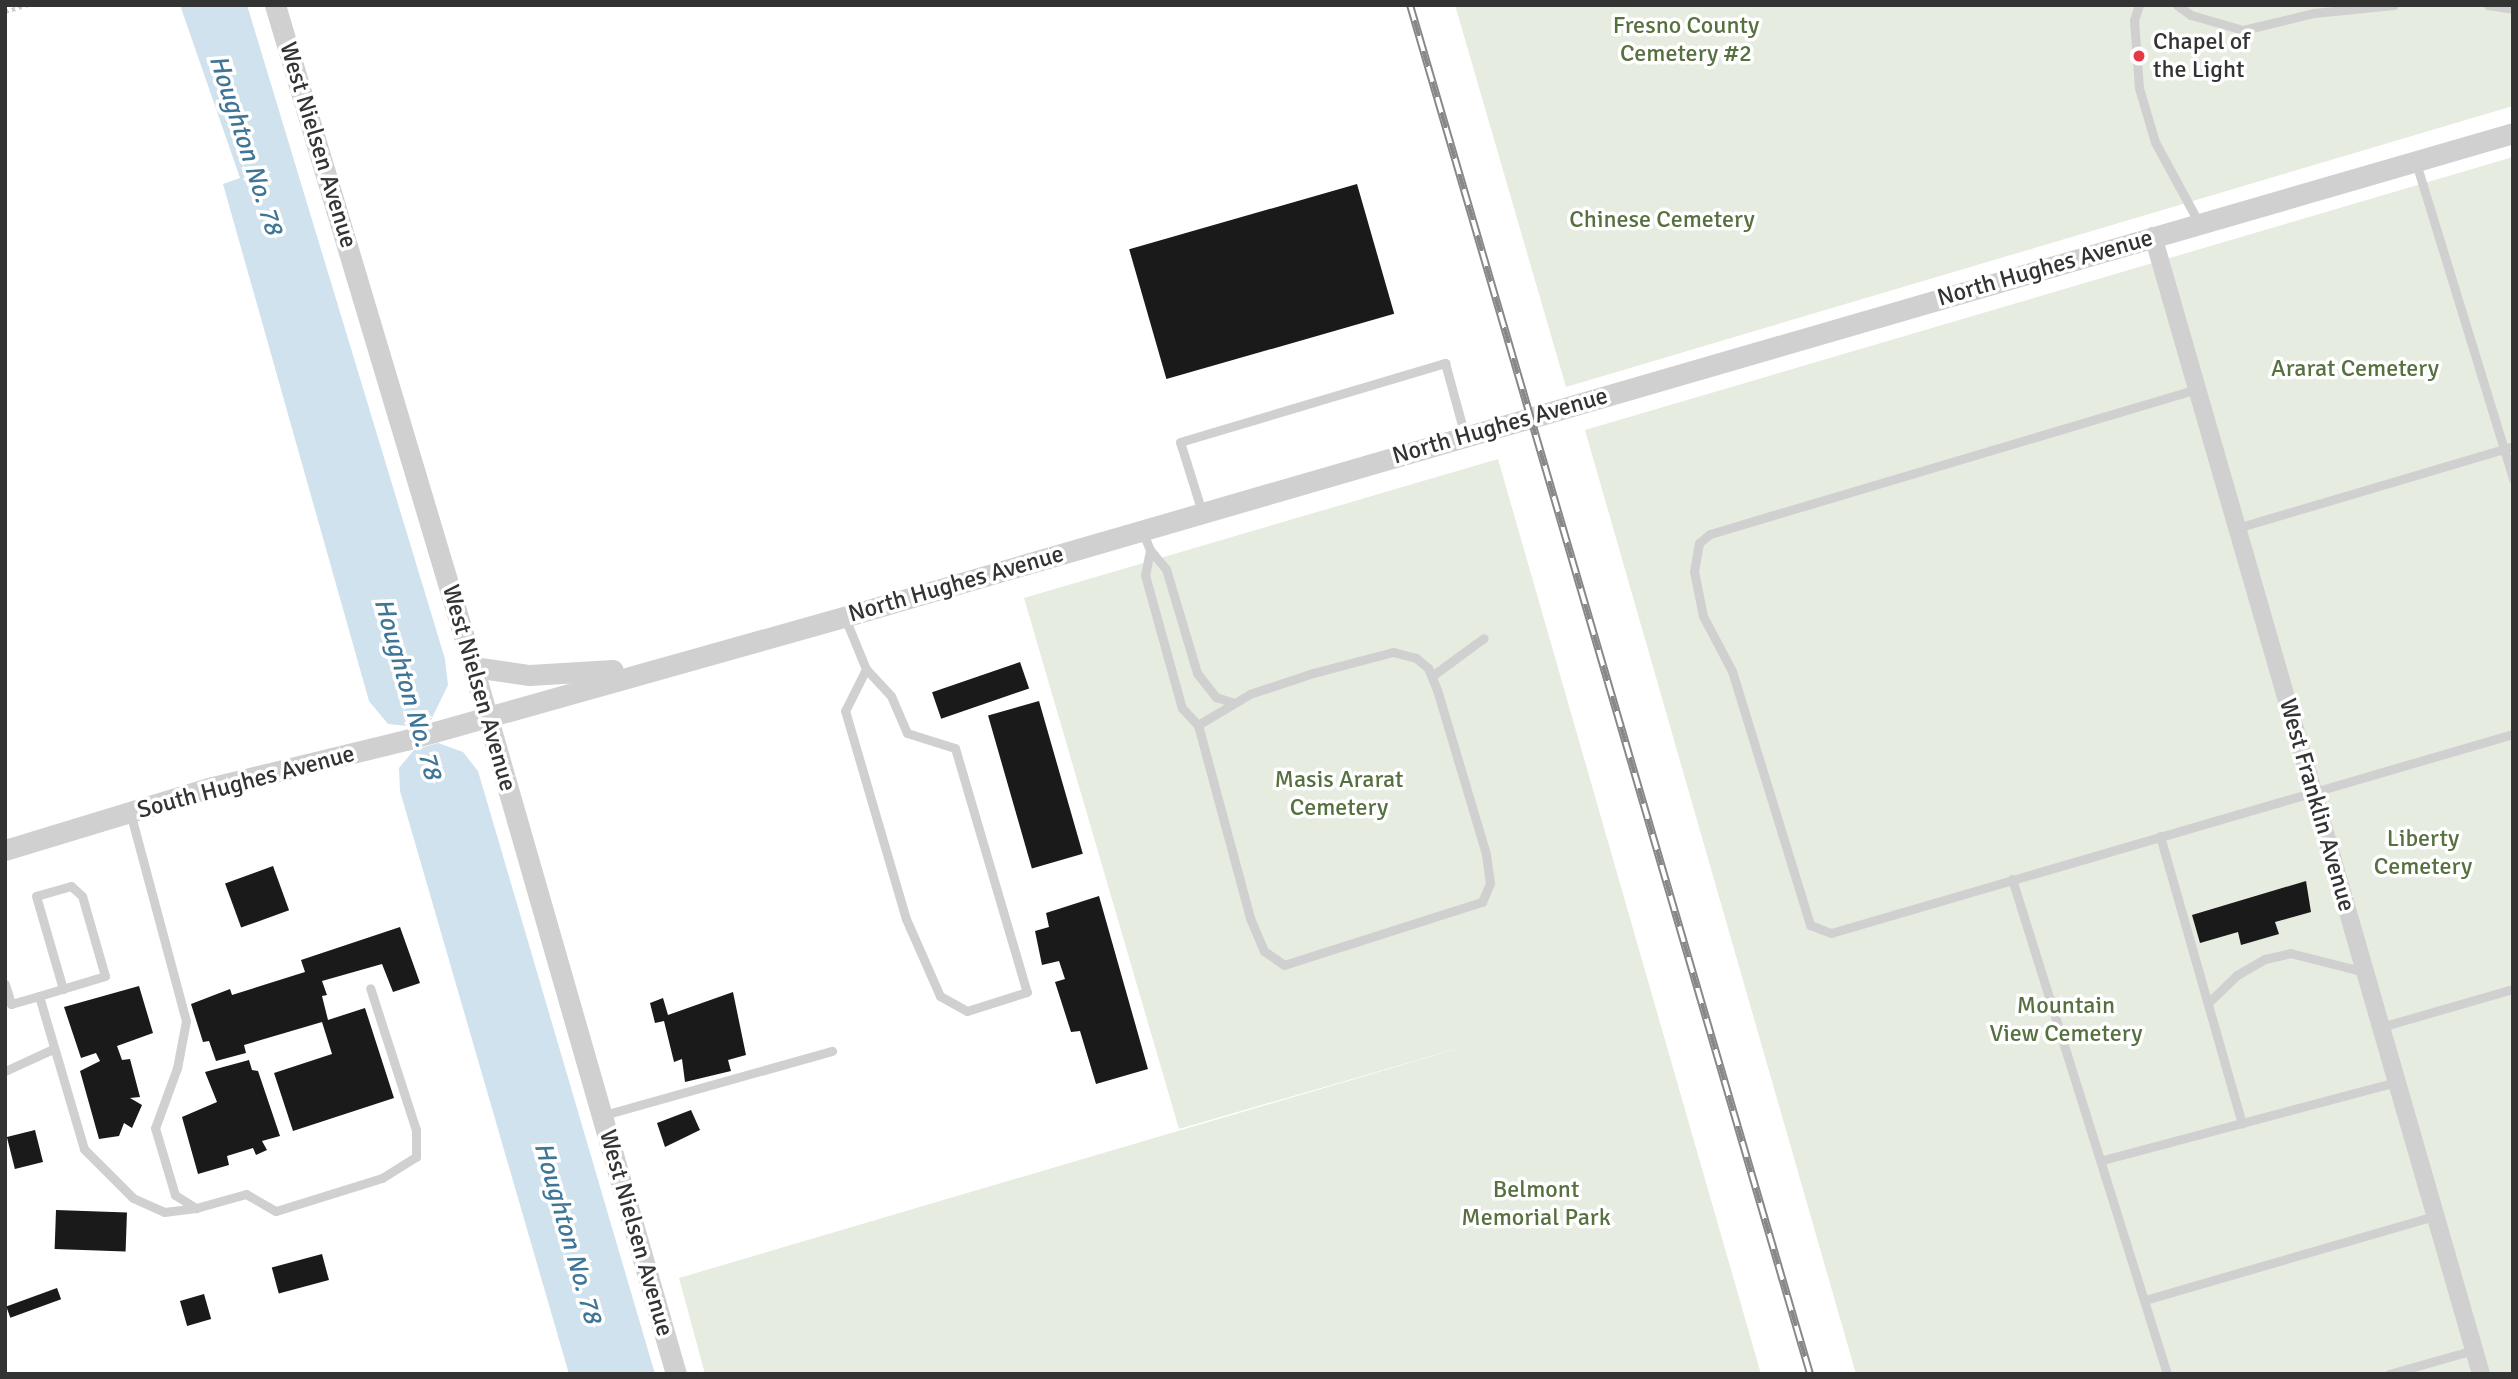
<!DOCTYPE html>
<style>
body{margin:0}
#map{position:relative;width:2518px;height:1379px;overflow:hidden;background:#fff;font-family:Signika,sans-serif}
div>[style]{position:absolute}
[style*='--x']{left:calc(var(--x)*1px);top:calc(var(--y)*1px);width:calc(var(--w)*1px);rotate:calc(var(--a)*1deg)}
.green>*{inset:0;background:#e6ecdf}
.water>*{inset:0;background:#cfe2ee}
.building>*{inset:0;background:#1a1a1a;transform-origin:0 0}
.path>*{height:3.5px;margin-top:-1.75px;transform-origin:0;background:repeating-linear-gradient(90deg,#cdcdcd 0 3.5px,transparent 0 7px)}
.service>*{height:9px;margin:-4.5px;padding:0 4.5px;transform-origin:4.5px;border-radius:4.5px;background:#d0d0d0}
.minor>*{height:18px;margin:-9px;padding:0 9px;transform-origin:9px;border-radius:9px;background:#d0d0d0}
.tertiary>*{height:21px;margin:-10.5px;padding:0 10.5px;transform-origin:10.5px;border-radius:10.5px;background:#d0d0d0}
.rail>*{height:8px;margin-top:-4px;transform-origin:0;background:repeating-linear-gradient(90deg,#fff 0 16px,#888 0 32px);box-sizing:border-box;border-block:2px solid #888}
.dots>*{width:19px;height:19px;translate:-50% -50%;box-sizing:border-box;border:4px solid #fff;border-radius:50%}
span{translate:-50% -50%;white-space:nowrap;text-align:center;line-height:1.15;-webkit-text-stroke:7px #fff;paint-order:stroke}
.park-label{font-size:24px;color:#56703f}
.poi-label{font-size:24px;color:#333}
.left{translate:0 -50%;text-align:left}
.street-label{font-size:24px;color:#333}
.water-label{font-size:26px;color:#3f7597;font-style:italic}
.frame{position:absolute;inset:0;border:7px solid #333;pointer-events:none}
</style>
<div id="map">
<div class="green">
<div style="clip-path:polygon(1455px 5px,2513px 5px,2513px 106px,1566px 387px)"></div>
<div style="clip-path:polygon(2513px 157px,2513px 1374px,1856px 1374px,1585px 430px)"></div>
<div style="clip-path:polygon(1498px 459px,1761px 1374px,705px 1374px,679px 1278px,1497px 1037px,1179px 1129px,1024px 598px)"></div>
</div>
<div class="water">
<div style="clip-path:polygon(180px 5px,247px 5px,445px 659px,448px 685px,431px 720px,408px 726px,388px 724px,369px 701px,223px 184px,240px 178px)"></div>
<div style="clip-path:polygon(438px 743px,463px 752px,478px 771px,655px 1374px,569px 1374px,400px 791px,399px 768px,414px 750px)"></div>
</div>
<div class="building">
<div style="left:1357px;top:184px;width:135px;height:237px;rotate:74deg"></div>
<div style="left:1020px;top:662px;width:28px;height:93px;rotate:71deg"></div>
<div style="left:1039px;top:701px;width:159px;height:53px;rotate:74deg"></div>
<div style="left:273px;top:866px;width:47px;height:51px;rotate:70deg"></div>
<div style="clip-path:polygon(2306px 881px,2311px 912px,2275px 922px,2279px 934px,2241px 945px,2238px 932px,2200px 943px,2192px 915px)"></div>
<div style="clip-path:polygon(1099px 896px,1148px 1069px,1096px 1084px,1080px 1031px,1071px 1032px,1055px 982px,1065px 979px,1059px 961px,1042px 965px,1035px 931px,1049px 927px,1046px 913px)"></div>
<div style="clip-path:polygon(400px 927px,420px 983px,393px 992px,382px 964px,322px 981px,327px 995px,322px 996px,328px 1020px,365px 1008px,394px 1098px,293px 1131px,274px 1073px,332px 1054px,322px 1022px,244px 1045px,246px 1053px,216px 1061px,209px 1041px,203px 1042px,191px 1004px,230px 989px,232px 995px,305px 972px,301px 960px)"></div>
<div style="clip-path:polygon(139px 986px,153px 1033px,117px 1046px,122px 1060px,130px 1059px,140px 1097px,130px 1098px,142px 1105px,132px 1128px,124px 1123px,119px 1136px,99px 1139px,80px 1071px,100px 1061px,96px 1053px,81px 1058px,64px 1007px)"></div>
<div style="clip-path:polygon(733px 992px,746px 1055px,728px 1060px,731px 1071px,685px 1082px,682px 1059px,674px 1062px,664px 1021px,655px 1023px,650px 1003px,663px 998px,668px 1015px)"></div>
<div style="clip-path:polygon(249px 1060px,252px 1070px,258px 1071px,280px 1136px,262px 1141px,267px 1150px,256px 1155px,253px 1148px,227px 1156px,229px 1165px,198px 1174px,182px 1117px,217px 1102px,205px 1072px)"></div>
<div style="clip-path:polygon(691px 1110px,700px 1130px,665px 1147px,657px 1123px)"></div>
<div style="left:35px;top:1130px;width:33px;height:29px;rotate:76deg"></div>
<div style="left:56px;top:1210px;width:71px;height:39px;rotate:2deg"></div>
<div style="left:322px;top:1254px;width:27px;height:52px;rotate:75deg"></div>
<div style="left:57px;top:1288px;width:12px;height:54px;rotate:70deg"></div>
<div style="left:204px;top:1294px;width:26px;height:25px;rotate:74deg"></div>
</div>
<div class="path">
<div style="--x:5;--y:12;--w:24;--a:-17"></div>
</div>
<div class="service">
<div style="--x:2139;--y:5;--w:16;--a:108"></div>
<div style="--x:2134;--y:20;--w:68;--a:85.8"></div>
<div style="--x:2139;--y:88;--w:56;--a:73.5"></div>
<div style="--x:2155;--y:142;--w:92;--a:61.5"></div>
<div style="--x:2177;--y:5;--w:17;--a:36"></div>
<div style="--x:2191;--y:15;--w:54;--a:16.1"></div>
<div style="--x:2243;--y:30;--w:73;--a:-13.5"></div>
<div style="--x:2314;--y:13;--w:80;--a:-5.7"></div>
<div style="--x:2488;--y:5;--w:25;--a:9"></div>
<div style="--x:2416;--y:163;--w:331;--a:72.9"></div>
<div style="--x:2197;--y:389;--w:508;--a:163.42"></div>
<div style="--x:1710;--y:534;--w:14;--a:141"></div>
<div style="--x:1699;--y:543;--w:28;--a:100"></div>
<div style="--x:1694;--y:571;--w:46;--a:78.7"></div>
<div style="--x:1703;--y:616;--w:62;--a:62.2"></div>
<div style="--x:1732;--y:671;--w:266;--a:72.9"></div>
<div style="--x:1810;--y:925;--w:22;--a:21"></div>
<div style="--x:1831;--y:933;--w:710;--a:-16.27"></div>
<div style="--x:1202;--y:512;--w:73;--a:-107.4"></div>
<div style="--x:1180;--y:442;--w:277;--a:-16.6"></div>
<div style="--x:1445;--y:363;--w:76;--a:74.7"></div>
<div style="--x:2237;--y:528;--w:288;--a:-16.5"></div>
<div style="--x:1142;--y:531;--w:21;--a:67"></div>
<div style="--x:1150;--y:550;--w:25;--a:50"></div>
<div style="--x:1166;--y:569;--w:109;--a:73.4"></div>
<div style="--x:1197;--y:673;--w:31;--a:52"></div>
<div style="--x:1216;--y:697;--w:16;--a:18"></div>
<div style="--x:1150;--y:550;--w:25;--a:101"></div>
<div style="--x:1145;--y:575;--w:138;--a:74.5"></div>
<div style="--x:1182;--y:708;--w:23;--a:47"></div>
<div style="--x:1198;--y:725;--w:200;--a:74.9"></div>
<div style="--x:1250;--y:918;--w:36;--a:67"></div>
<div style="--x:1264;--y:951;--w:24;--a:35"></div>
<div style="--x:1284;--y:965;--w:208;--a:-17.7"></div>
<div style="--x:1482;--y:902;--w:21;--a:-67"></div>
<div style="--x:1490;--y:883;--w:29;--a:-98"></div>
<div style="--x:1486;--y:854;--w:171;--a:-106.6"></div>
<div style="--x:1437;--y:690;--w:24;--a:-112"></div>
<div style="--x:1428;--y:668;--w:16;--a:-140"></div>
<div style="--x:1416;--y:658;--w:24;--a:-165"></div>
<div style="--x:1393;--y:652;--w:83;--a:165.3"></div>
<div style="--x:1313;--y:673;--w:66;--a:161.6"></div>
<div style="--x:1250;--y:694;--w:61;--a:149.2"></div>
<div style="--x:845;--y:618;--w:55;--a:67.6"></div>
<div style="--x:866;--y:669;--w:37;--a:47"></div>
<div style="--x:891;--y:696;--w:40;--a:66.6"></div>
<div style="--x:907;--y:733;--w:50;--a:17.4"></div>
<div style="--x:955;--y:748;--w:254;--a:73.6"></div>
<div style="--x:1027;--y:992;--w:63;--a:162.4"></div>
<div style="--x:967;--y:1011;--w:31;--a:-151"></div>
<div style="--x:940;--y:996;--w:84;--a:-113.8"></div>
<div style="--x:906;--y:919;--w:217;--a:-106.3"></div>
<div style="--x:845;--y:711;--w:47;--a:-63.4"></div>
<div style="--x:1432;--y:676;--w:64;--a:-36.2"></div>
<div style="--x:130;--y:812;--w:216;--a:75"></div>
<div style="--x:186;--y:1021;--w:48;--a:100.8"></div>
<div style="--x:177;--y:1068;--w:64;--a:110.1"></div>
<div style="--x:155;--y:1128;--w:70;--a:73.4"></div>
<div style="--x:175;--y:1195;--w:25;--a:32"></div>
<div style="--x:196;--y:1208;--w:52;--a:-15.6"></div>
<div style="--x:246;--y:1194;--w:34;--a:30"></div>
<div style="--x:276;--y:1211;--w:111;--a:-17.3"></div>
<div style="--x:382;--y:1178;--w:40;--a:-32"></div>
<div style="--x:416;--y:1157;--w:27;--a:-90"></div>
<div style="--x:416;--y:1130;--w:149;--a:-107.9"></div>
<div style="--x:2160;--y:836;--w:299;--a:74.1"></div>
<div style="--x:2012;--y:879;--w:519;--a:72.61"></div>
<div style="--x:5;--y:984;--w:21;--a:73"></div>
<div style="--x:11;--y:1004;--w:29;--a:-16"></div>
<div style="--x:39;--y:996;--w:159;--a:73.6"></div>
<div style="--x:84;--y:1149;--w:69;--a:45"></div>
<div style="--x:133;--y:1198;--w:34;--a:24"></div>
<div style="--x:164;--y:1212;--w:32;--a:-7"></div>
<div style="--x:39;--y:996;--w:69;--a:-16.9"></div>
<div style="--x:105;--y:976;--w:83;--a:-106"></div>
<div style="--x:82;--y:896;--w:15;--a:-138"></div>
<div style="--x:71;--y:886;--w:36;--a:164"></div>
<div style="--x:36;--y:896;--w:97;--a:73.8"></div>
<div style="--x:2208;--y:1003;--w:40;--a:-44"></div>
<div style="--x:2237;--y:975;--w:32;--a:-30"></div>
<div style="--x:2265;--y:959;--w:26;--a:-13"></div>
<div style="--x:2290;--y:953;--w:77;--a:14.2"></div>
<div style="--x:2381;--y:1027;--w:137;--a:-16.1"></div>
<div style="--x:5;--y:1071;--w:53;--a:-24.6"></div>
<div style="--x:604;--y:1115;--w:237;--a:-15.7"></div>
<div style="--x:2103;--y:1160;--w:304;--a:-14.9"></div>
<div style="--x:2145;--y:1300;--w:302;--a:-16.2"></div>
<div style="--x:2389;--y:1374;--w:88;--a:-15.8"></div>
</div>
<div class="minor">
<div style="--x:2153;--y:236;--w:1184;--a:73.92"></div>
</div>
<div class="tertiary">
<div style="--x:275;--y:5;--w:691;--a:73.35"></div>
<div style="--x:473;--y:667;--w:736;--a:73.98"></div>
<div style="--x:473;--y:667;--w:57;--a:8.1"></div>
<div style="--x:529;--y:675;--w:84;--a:-3.4"></div>
<div style="--x:5;--y:850;--w:217;--a:-16.9"></div>
<div style="--x:213;--y:787;--w:199;--a:-13.7"></div>
<div style="--x:406;--y:740;--w:455;--a:-15.7"></div>
<div style="--x:844;--y:617;--w:1738;--a:-16.17"></div>
</div>
<div class="rail">
<div style="--x:1410;--y:5;--w:1426;--a:73.71"></div>
</div>
<div class="dots">
<div style="left:2139px;top:56px;background:#e63946"></div>
</div>
<div class="park-label">
<span style="left:1686px;top:40px">Fresno County<br>Cemetery #2</span>
<span style="left:1662px;top:220px">Chinese Cemetery</span>
<span style="left:2355px;top:369px">Ararat Cemetery</span>
<span style="left:1339px;top:794px">Masis Ararat<br>Cemetery</span>
<span style="left:2423px;top:853px">Liberty<br>Cemetery</span>
<span style="left:2066px;top:1020px">Mountain<br>View Cemetery</span>
<span style="left:1536px;top:1204px">Belmont<br>Memorial Park</span>
</div>
<div class="poi-label">
<span class="left" style="left:2153px;top:56px">Chapel of<br>the Light</span>
</div>
<div class="street-label">
<span style="left:318px;top:145px;rotate:73deg">West Nielsen Avenue</span>
<span style="left:2045px;top:268px;rotate:-16deg">North Hughes Avenue</span>
<span style="left:1500px;top:426px;rotate:-16deg">North Hughes Avenue</span>
<span style="left:956px;top:584px;rotate:-16deg">North Hughes Avenue</span>
<span style="left:479px;top:688px;rotate:74deg">West Nielsen Avenue</span>
<span style="left:246px;top:782px;rotate:-15deg">South Hughes Avenue</span>
<span style="left:2317px;top:805px;rotate:74deg">West Franklin Avenue</span>
<span style="left:636px;top:1233px;rotate:74deg">West Nielsen Avenue</span>
</div>
<div class="water-label">
<span style="left:245px;top:145px;rotate:72deg">Houghton No. 78</span>
<span style="left:407px;top:689px;rotate:74deg">Houghton No. 78</span>
<span style="left:567px;top:1233px;rotate:74deg">Houghton No. 78</span>
</div>
<div class="frame"></div>
</div>
